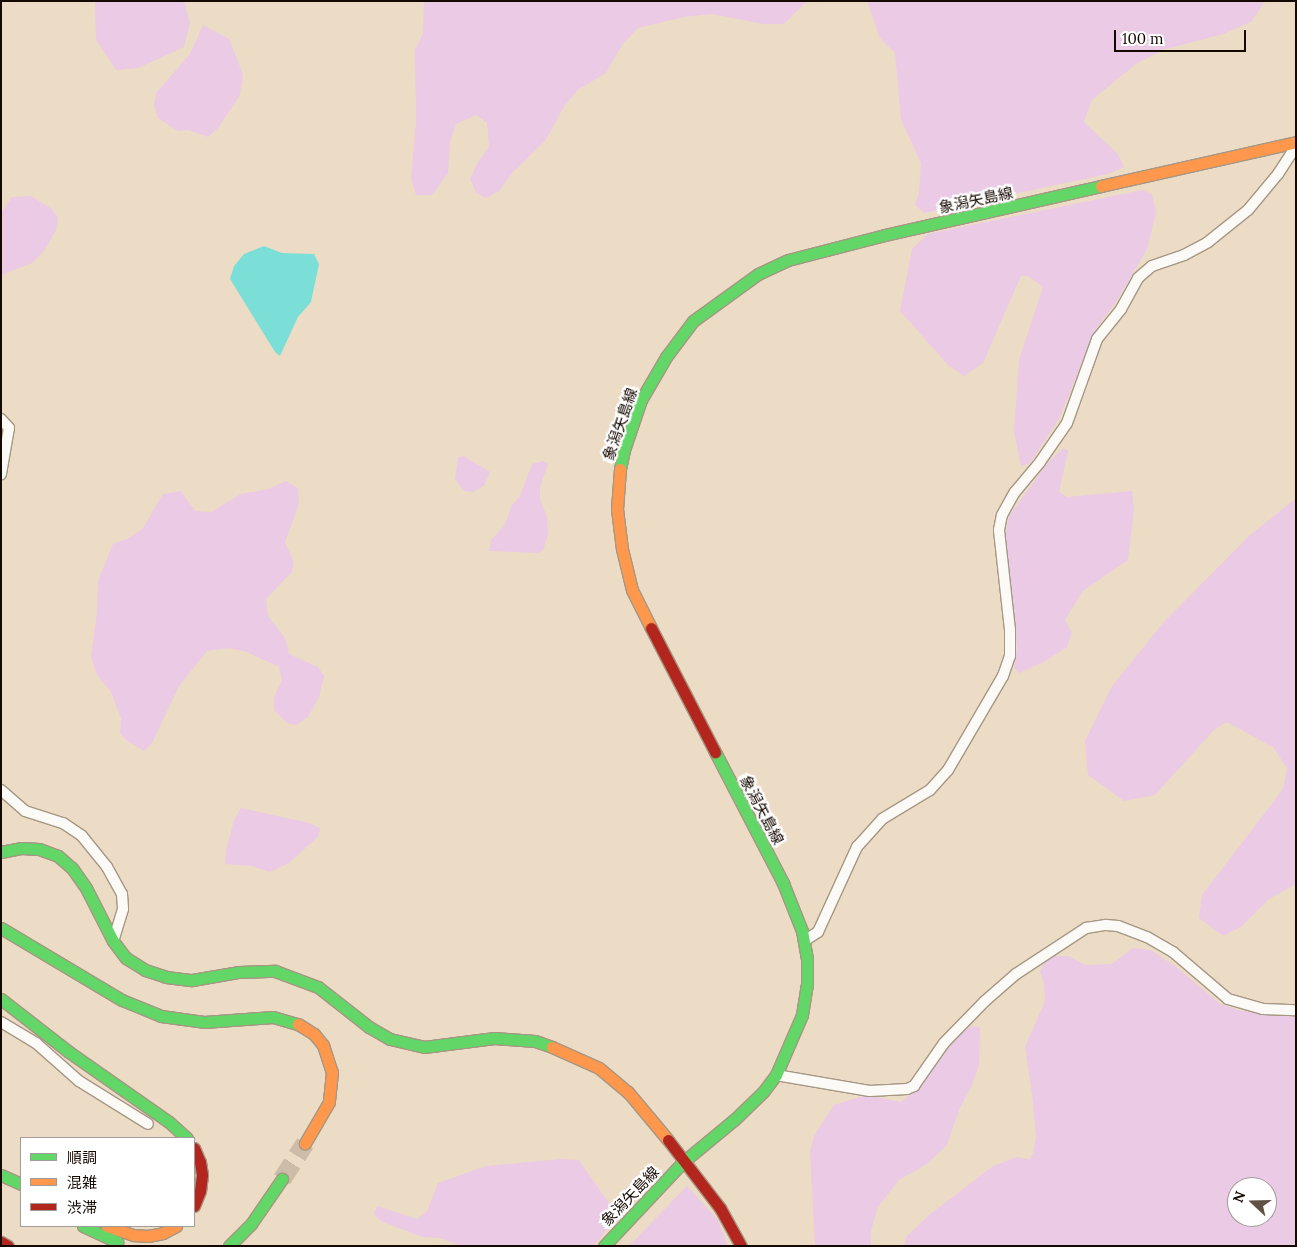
<!DOCTYPE html>
<meta charset="utf-8">
<style>
body{margin:0}
#map{position:relative;width:1297px;height:1247px;overflow:hidden;background:#eddcc5;font-family:Lora,"Noto Sans JP",serif}
div>[style]{position:absolute}
[style*='--x']{left:calc(var(--x)*1px);top:calc(var(--y)*1px);width:calc(var(--w)*1px);rotate:calc(var(--a)*1deg)}
.green>*{inset:0;background:#eacae4}
.water>*{inset:0;background:#7cdfd7}
.highway-tunnel>*{height:19px;margin-top:-9.5px;transform-origin:0;background:repeating-linear-gradient(90deg,#cdbca7 0 19px,transparent 0 28px)}
.roads{filter:drop-shadow(1px 0 #a59784) drop-shadow(-1px 0 #a59784) drop-shadow(0 1px #a59784) drop-shadow(0 -1px #a59784)}
.street>*{height:10px;margin:-5px;padding:0 5px;transform-origin:5px;border-radius:5px;background:#fcfaf6}
.fast>*{height:11px;margin:-5.5px;padding:0 5.5px;transform-origin:5.5px;border-radius:5.5px;background:#63d668}
.slow>*{height:11px;margin:-5.5px;padding:0 5.5px;transform-origin:5.5px;border-radius:5.5px;background:#ff974d}
.jam>*{height:11px;margin:-5.5px;padding:0 5.5px;transform-origin:5.5px;border-radius:5.5px;background:#b3261e}
span{translate:-50% -50%;white-space:nowrap;text-align:center;line-height:1.15;-webkit-text-stroke:4.5px #fff;paint-order:stroke}
.street-label{font-size:15px;color:#150800}
.frame{position:absolute;inset:0;border:2px solid #150800;pointer-events:none}
.legend{position:absolute;left:20px;top:1137px;width:175px;height:90px;box-sizing:border-box;background:#fff;border:1px solid #a19c99;margin:0;padding:6px 9px;list-style:none;font-size:15px;color:#150800}
.legend li{display:flex;align-items:center;gap:10px;height:25px}
.legend b{width:25px;border:1px solid #a19c99}
.north{position:absolute;left:1227px;top:1177px;width:50px;height:50px;box-sizing:border-box;background:#fff;border:1px solid #a19c99;border-radius:50%;rotate:291deg;font-size:14px;font-weight:700;line-height:20px;text-align:center;color:#150800}
.north::after{content:'';display:block;margin:auto;width:18px;height:22px;background:#615245;clip-path:polygon(50% 0,100% 100%,50% 72%,0 100%)}
.scale{position:absolute;left:1114px;top:30px;width:132px;height:22px;box-sizing:border-box;border:2px solid #150800;border-top:0;padding-left:6px;font-size:15px;line-height:18px;white-space:nowrap;color:#150800;-webkit-text-stroke:4px #fff;paint-order:stroke}
</style>
<div id="map">
<div class="green">
<div style="clip-path:polygon(95px 1px,184px 1px,190px 23px,184px 47px,138px 68px,116px 70px,96px 40px)"></div>
<div style="clip-path:polygon(424px 1px,807px 1px,784px 24px,763px 24px,712px 14px,684px 17px,638px 28px,622px 45px,606px 73px,579px 89px,565px 105px,545px 141px,513px 172px,499px 191px,486px 198px,476px 193px,470px 179px,477px 164px,489px 146px,487px 123px,476px 115px,456px 124px,450px 141px,448px 173px,432px 195px,416px 195px,411px 178px,416px 122px,415px 50px,423px 34px)"></div>
<div style="clip-path:polygon(867px 1px,1265px 1px,1251px 22px,1223px 34px,1163px 50px,1136px 64px,1092px 100px,1084px 122px,1118px 154px,1124px 167px,1108px 174px,924px 213px,915px 205px,919px 192px,921px 163px,901px 120px,895px 53px,880px 38px)"></div>
<div style="clip-path:polygon(203px 25px,229px 39px,243px 74px,240px 95px,218px 128px,208px 137px,188px 130px,178px 131px,158px 118px,154px 106px,156px 93px,190px 54px)"></div>
<div style="clip-path:polygon(1142px 190px,1152px 194px,1156px 213px,1147px 249px,1118px 299px,1096px 329px,1059px 419px,1030px 463px,1021px 466px,1014px 431px,1019px 360px,1043px 287px,1028px 276px,1021px 276px,983px 363px,964px 376px,948px 365px,900px 311px,912px 249px,928px 234px)"></div>
<div style="clip-path:polygon(31px 196px,52px 209px,58px 218px,56px 230px,44px 251px,32px 263px,1px 275px,1px 213px,12px 197px)"></div>
<div style="clip-path:polygon(1064px 448px,1068px 451px,1059px 492px,1067px 497px,1132px 491px,1134px 509px,1128px 560px,1083px 591px,1065px 620px,1072px 633px,1067px 647px,1044px 662px,1019px 673px,1014px 668px,1017px 647px,1005px 538px,1009px 516px,1049px 461px)"></div>
<div style="clip-path:polygon(464px 456px,490px 472px,484px 486px,473px 492px,464px 491px,455px 479px,458px 457px)"></div>
<div style="clip-path:polygon(542px 461px,548px 463px,540px 488px,540px 499px,547px 517px,548px 535px,543px 550px,539px 553px,489px 551px,491px 540px,504px 526px,512px 505px,520px 496px,532px 464px)"></div>
<div style="clip-path:polygon(286px 481px,298px 488px,299px 504px,285px 542px,294px 562px,292px 572px,266px 599px,268px 616px,285px 638px,289px 654px,318px 667px,324px 676px,319px 697px,308px 717px,296px 725px,287px 723px,274px 710px,274px 697px,282px 680px,279px 667px,247px 652px,229px 648px,207px 651px,179px 686px,152px 743px,144px 751px,126px 740px,120px 733px,121px 719px,111px 692px,97px 675px,91px 657px,97px 612px,98px 581px,113px 544px,129px 538px,143px 528px,163px 494px,181px 491px,195px 511px,211px 512px,241px 494px,269px 489px)"></div>
<div style="clip-path:polygon(1296px 498px,1296px 884px,1269px 899px,1241px 927px,1223px 936px,1199px 918px,1202px 895px,1283px 789px,1287px 769px,1274px 748px,1227px 722px,1214px 730px,1155px 795px,1124px 801px,1088px 775px,1085px 741px,1112px 686px,1162px 624px,1249px 536px)"></div>
<div style="clip-path:polygon(241px 808px,309px 823px,320px 828px,319px 836px,289px 863px,270px 872px,252px 866px,225px 864px,226px 850px,234px 820px)"></div>
<div style="clip-path:polygon(evenodd,1133px 948px,1151px 950px,1175px 966px,1219px 1003px,1238px 1010px,1271px 1015px,1296px 1016px,1296px 1246px,904px 1246px,906px 1237px,929px 1215px,993px 1166px,1016px 1157px,1030px 1159px,1033px 1153px,1036px 1137px,1032px 1094px,1025px 1047px,1045px 1001px,1044px 985px,1040px 971px,1046px 960px,1050px 956px,1069px 956px,1085px 965px,1112px 964px,1133px 948px,1237px 1187px,1267px 1187px,1267px 1217px,1237px 1217px,1237px 1187px)"></div>
<div style="clip-path:polygon(972px 1026px,980px 1028px,979px 1065px,972px 1085px,959px 1110px,947px 1145px,927px 1164px,899px 1180px,878px 1207px,871px 1231px,871px 1246px,815px 1246px,810px 1152px,814px 1136px,834px 1105px,866px 1095px,901px 1102px,918px 1089px,939px 1058px,965px 1030px)"></div>
<div style="clip-path:polygon(561px 1159px,579px 1160px,615px 1212px,612px 1223px,594px 1246px,461px 1246px,440px 1238px,423px 1237px,382px 1222px,374px 1214px,377px 1206px,417px 1219px,427px 1211px,438px 1183px,486px 1166px)"></div>
<div style="clip-path:polygon(687px 1186px,718px 1220px,728px 1246px,629px 1246px)"></div>
</div>
<div class="water">
<div style="clip-path:polygon(264px 246px,282px 253px,314px 254px,319px 264px,311px 302px,298px 317px,280px 356px,275px 352px,230px 279px,234px 266px,244px 254px)"></div>
</div>
<div class="highway-tunnel">
<div style="--x:282;--y:1179;--w:43;--a:-57.4"></div>
</div>
<div class="roads">
<div class="street">
<div style="--x:1;--y:419;--w:12;--a:48"></div>
<div style="--x:9;--y:428;--w:47;--a:99.9"></div>
<div style="--x:1;--y:790;--w:32;--a:41"></div>
<div style="--x:25;--y:811;--w:40;--a:18"></div>
<div style="--x:63;--y:823;--w:23;--a:34"></div>
<div style="--x:82;--y:836;--w:40;--a:51"></div>
<div style="--x:107;--y:867;--w:31;--a:61"></div>
<div style="--x:122;--y:894;--w:15;--a:86"></div>
<div style="--x:123;--y:909;--w:34;--a:107"></div>
<div style="--x:804;--y:941;--w:17;--a:-33"></div>
<div style="--x:818;--y:932;--w:94;--a:-65.4"></div>
<div style="--x:857;--y:847;--w:38;--a:-48"></div>
<div style="--x:882;--y:819;--w:56;--a:-31.1"></div>
<div style="--x:930;--y:790;--w:27;--a:-48"></div>
<div style="--x:948;--y:770;--w:109;--a:-59.7"></div>
<div style="--x:1003;--y:676;--w:21;--a:-71"></div>
<div style="--x:1010;--y:656;--w:26;--a:-90"></div>
<div style="--x:1010;--y:630;--w:101;--a:-96.3"></div>
<div style="--x:999;--y:530;--w:15;--a:-79"></div>
<div style="--x:1002;--y:515;--w:26;--a:-61"></div>
<div style="--x:1015;--y:492;--w:39;--a:-50"></div>
<div style="--x:1040;--y:462;--w:47;--a:-55.3"></div>
<div style="--x:1067;--y:423;--w:89;--a:-70.3"></div>
<div style="--x:1097;--y:339;--w:38;--a:-51"></div>
<div style="--x:1121;--y:309;--w:35;--a:-61"></div>
<div style="--x:1138;--y:278;--w:18;--a:-41"></div>
<div style="--x:1152;--y:266;--w:34;--a:-19"></div>
<div style="--x:1184;--y:255;--w:27;--a:-28"></div>
<div style="--x:1208;--y:242;--w:51;--a:-38.7"></div>
<div style="--x:1248;--y:210;--w:47;--a:-50.2"></div>
<div style="--x:1278;--y:174;--w:33;--a:-57"></div>
<div style="--x:1;--y:1022;--w:41;--a:31"></div>
<div style="--x:36;--y:1043;--w:57;--a:41.5"></div>
<div style="--x:79;--y:1081;--w:81;--a:31.9"></div>
<div style="--x:776;--y:1075;--w:95;--a:9.7"></div>
<div style="--x:870;--y:1091;--w:37;--a:-3"></div>
<div style="--x:907;--y:1089;--w:8;--a:-23"></div>
<div style="--x:914;--y:1086;--w:52;--a:-55.1"></div>
<div style="--x:944;--y:1043;--w:59;--a:-45.7"></div>
<div style="--x:985;--y:1001;--w:41;--a:-41.1"></div>
<div style="--x:1016;--y:974;--w:84;--a:-33.3"></div>
<div style="--x:1086;--y:928;--w:20;--a:-9"></div>
<div style="--x:1106;--y:925;--w:12;--a:5"></div>
<div style="--x:1118;--y:926;--w:31;--a:21"></div>
<div style="--x:1147;--y:937;--w:30;--a:30"></div>
<div style="--x:1173;--y:952;--w:72;--a:40.5"></div>
<div style="--x:1228;--y:999;--w:36;--a:16"></div>
<div style="--x:1263;--y:1009;--w:33;--a:2"></div>
</div>
<div class="fast">
<div style="--x:620;--y:469;--w:19;--a:-78"></div>
<div style="--x:624;--y:450;--w:53;--a:-71.2"></div>
<div style="--x:641;--y:400;--w:50;--a:-59.8"></div>
<div style="--x:666;--y:357;--w:45;--a:-53.1"></div>
<div style="--x:693;--y:321;--w:80;--a:-35.9"></div>
<div style="--x:758;--y:274;--w:33;--a:-25"></div>
<div style="--x:788;--y:260;--w:100;--a:-14.5"></div>
<div style="--x:885;--y:235;--w:221;--a:-12.8"></div>
<div style="--x:1;--y:852;--w:20;--a:-11"></div>
<div style="--x:21;--y:848;--w:18;--a:3"></div>
<div style="--x:39;--y:849;--w:20;--a:20"></div>
<div style="--x:58;--y:856;--w:18;--a:41"></div>
<div style="--x:72;--y:868;--w:24;--a:55"></div>
<div style="--x:86;--y:888;--w:59;--a:63"></div>
<div style="--x:113;--y:941;--w:21;--a:53"></div>
<div style="--x:126;--y:958;--w:22;--a:32"></div>
<div style="--x:145;--y:970;--w:22;--a:18"></div>
<div style="--x:166;--y:977;--w:26;--a:7"></div>
<div style="--x:192;--y:980;--w:48;--a:-9.7"></div>
<div style="--x:239;--y:972;--w:36;--a:-2"></div>
<div style="--x:275;--y:971;--w:46;--a:20.4"></div>
<div style="--x:318;--y:987;--w:65;--a:38.1"></div>
<div style="--x:369;--y:1027;--w:24;--a:30"></div>
<div style="--x:390;--y:1039;--w:35;--a:13"></div>
<div style="--x:424;--y:1047;--w:71;--a:-7.3"></div>
<div style="--x:494;--y:1038;--w:41;--a:4.2"></div>
<div style="--x:535;--y:1041;--w:18;--a:19"></div>
<div style="--x:1;--y:928;--w:141;--a:30.8"></div>
<div style="--x:122;--y:1000;--w:42;--a:22.3"></div>
<div style="--x:161;--y:1016;--w:43;--a:7.9"></div>
<div style="--x:204;--y:1022;--w:69;--a:-4.1"></div>
<div style="--x:273;--y:1017;--w:26;--a:16"></div>
<div style="--x:1;--y:999;--w:86;--a:37.9"></div>
<div style="--x:69;--y:1052;--w:122;--a:35"></div>
<div style="--x:169;--y:1122;--w:24;--a:42"></div>
<div style="--x:1;--y:1175;--w:22;--a:24"></div>
<div style="--x:83;--y:1226;--w:38;--a:25"></div>
<div style="--x:229;--y:1246;--w:31;--a:-45"></div>
<div style="--x:251;--y:1224;--w:55;--a:-55.4"></div>
<div style="--x:604;--y:1246;--w:115;--a:-46.8"></div>
<div style="--x:683;--y:1162;--w:67;--a:-39.6"></div>
<div style="--x:735;--y:1119;--w:39;--a:-44"></div>
<div style="--x:763;--y:1092;--w:21;--a:-53"></div>
<div style="--x:776;--y:1075;--w:65;--a:-66.6"></div>
<div style="--x:802;--y:1015;--w:30;--a:-81"></div>
<div style="--x:807;--y:985;--w:26;--a:-90"></div>
<div style="--x:807;--y:959;--w:28;--a:-100"></div>
<div style="--x:802;--y:931;--w:52;--a:-111.6"></div>
<div style="--x:783;--y:883;--w:148;--a:-117.4"></div>
</div>
<div class="slow">
<div style="--x:1101;--y:186;--w:200;--a:-12.7"></div>
<div style="--x:620;--y:469;--w:40;--a:94.3"></div>
<div style="--x:617;--y:509;--w:40;--a:82.9"></div>
<div style="--x:622;--y:549;--w:42;--a:76.3"></div>
<div style="--x:632;--y:590;--w:42;--a:63.4"></div>
<div style="--x:298;--y:1024;--w:19;--a:32"></div>
<div style="--x:314;--y:1034;--w:14;--a:51"></div>
<div style="--x:323;--y:1045;--w:28;--a:72"></div>
<div style="--x:332;--y:1072;--w:30;--a:96"></div>
<div style="--x:329;--y:1102;--w:48;--a:120.3"></div>
<div style="--x:552;--y:1047;--w:51;--a:24.1"></div>
<div style="--x:599;--y:1068;--w:38;--a:40"></div>
<div style="--x:628;--y:1092;--w:62;--a:50.2"></div>
<div style="--x:107;--y:1226;--w:28;--a:19"></div>
<div style="--x:133;--y:1235;--w:15;--a:4"></div>
<div style="--x:148;--y:1236;--w:15;--a:-11"></div>
<div style="--x:163;--y:1233;--w:15;--a:-28"></div>
</div>
<div class="jam">
<div style="--x:651;--y:628;--w:140;--a:62.7"></div>
<div style="--x:668;--y:1140;--w:86;--a:52.6"></div>
<div style="--x:720;--y:1208;--w:43;--a:61.1"></div>
<div style="--x:194;--y:1148;--w:15;--a:67"></div>
<div style="--x:200;--y:1162;--w:13;--a:81"></div>
<div style="--x:202;--y:1175;--w:16;--a:97"></div>
<div style="--x:200;--y:1191;--w:16;--a:112"></div>
<div style="--x:1;--y:1242;--w:8;--a:30"></div>
</div>
</div>
<div class="street-label">
<span style="left:976px;top:200px;rotate:-12deg">象潟矢島線</span>
<span style="left:620px;top:424px;rotate:-71deg">象潟矢島線</span>
<span style="left:762px;top:810px;rotate:62deg">象潟矢島線</span>
<span style="left:630px;top:1196px;rotate:-46deg">象潟矢島線</span>
</div>
<div class="frame"></div>
<ul class="legend">
<li><b style="height:6px;background:#63d668"></b>順調</li>
<li><b style="height:6px;background:#ff974d"></b>混雑</li>
<li><b style="height:6px;background:#b3261e"></b>渋滞</li>
</ul>
<div class="north">N</div>
<div class="scale">100 m</div>
</div>
